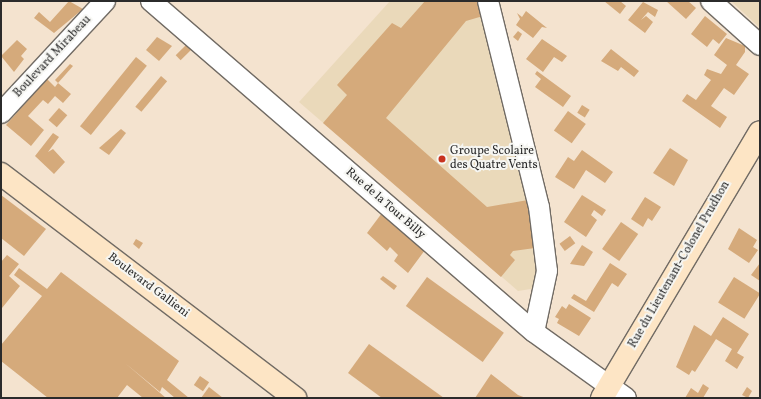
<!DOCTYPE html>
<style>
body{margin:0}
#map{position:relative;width:761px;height:399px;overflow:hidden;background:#f4e3cf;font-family:Vollkorn,serif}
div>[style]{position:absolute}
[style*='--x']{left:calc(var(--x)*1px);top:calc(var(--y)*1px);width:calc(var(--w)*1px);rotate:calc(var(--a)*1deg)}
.built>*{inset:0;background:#ead9ba}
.building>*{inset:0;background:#d5aa7b;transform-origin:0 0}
.roads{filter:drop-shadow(1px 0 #716b64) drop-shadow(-1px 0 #716b64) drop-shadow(0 1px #716b64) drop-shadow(0 -1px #716b64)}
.street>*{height:20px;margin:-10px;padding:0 10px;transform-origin:10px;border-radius:10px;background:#fff}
.secondary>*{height:22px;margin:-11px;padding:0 11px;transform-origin:11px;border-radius:11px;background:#fde5c5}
.dots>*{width:11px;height:11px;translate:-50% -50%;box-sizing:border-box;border:2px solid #f6f6f2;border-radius:50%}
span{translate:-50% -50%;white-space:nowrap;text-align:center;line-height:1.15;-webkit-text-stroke:4px #f6f6f2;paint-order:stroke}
.street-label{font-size:12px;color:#2b2b2b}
.poi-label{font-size:12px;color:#2b2b2b}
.left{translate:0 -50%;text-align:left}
.frame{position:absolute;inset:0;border:2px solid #2b2b2b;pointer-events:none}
</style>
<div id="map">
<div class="built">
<div style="clip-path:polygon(390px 1px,479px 1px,529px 194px,538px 248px,537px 288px,518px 291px,299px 102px)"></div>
<div style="clip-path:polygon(731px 1px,760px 1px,760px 28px)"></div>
</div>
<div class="building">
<div style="clip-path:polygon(69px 1px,83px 9px,54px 33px,34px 18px,39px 12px,50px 22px)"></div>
<div style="clip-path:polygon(425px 1px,479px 1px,483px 16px,466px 21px,386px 118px,487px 207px,528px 200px,530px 204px,535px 248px,513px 251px,510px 255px,515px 260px,501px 277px,323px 123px,347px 95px,337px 85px,392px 23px,401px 28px)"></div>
<div style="clip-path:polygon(604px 1px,620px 1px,626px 6px,620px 14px)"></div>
<div style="clip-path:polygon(666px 1px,688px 1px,696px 8px,686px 19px)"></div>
<div style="clip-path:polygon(643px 2px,658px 10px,655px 17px,648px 12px,641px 20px,646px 16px,653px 22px,645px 33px,628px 20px)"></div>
<div style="clip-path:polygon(526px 11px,547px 28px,542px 27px,533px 38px,516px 25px,520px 19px,517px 13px,522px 17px)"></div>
<div style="clip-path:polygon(705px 16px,727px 34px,719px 44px,713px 39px,707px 47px,691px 34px)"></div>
<div style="clip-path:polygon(518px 31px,522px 34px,518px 41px,513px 37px)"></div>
<div style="clip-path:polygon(157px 37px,172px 46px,159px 61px,146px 50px)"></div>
<div style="clip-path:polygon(726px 38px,745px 46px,745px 52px,736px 65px,749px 74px,734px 95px,724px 88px,711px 106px,727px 117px,720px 128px,682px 101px,687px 94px,696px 100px,711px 80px,704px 75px,707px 69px,721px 74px,727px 65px,714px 55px)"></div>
<div style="clip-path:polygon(542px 39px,567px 56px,562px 62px,554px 57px,543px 72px,526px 59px)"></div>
<div style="clip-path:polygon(17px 40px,27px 49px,21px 56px,24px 59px,14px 72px,1px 56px)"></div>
<div style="left:187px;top:44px;width:7px;height:16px;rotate:45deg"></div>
<div style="clip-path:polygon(611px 49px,639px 71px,634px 77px,621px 67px,618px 71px,601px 61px)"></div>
<div style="left:136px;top:57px;width:14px;height:89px;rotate:39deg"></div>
<div style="clip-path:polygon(70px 64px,73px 66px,58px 83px,55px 80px)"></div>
<div style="clip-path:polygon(537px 71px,571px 96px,563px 107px,535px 87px,541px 79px,535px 74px)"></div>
<div style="left:161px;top:76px;width:8px;height:40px;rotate:40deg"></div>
<div style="clip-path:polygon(47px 79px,55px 87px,58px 83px,71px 94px,63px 103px,55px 96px,48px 104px,43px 100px,28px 116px,44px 130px,31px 146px,6px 125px)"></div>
<div style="left:582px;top:105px;width:9px;height:9px;rotate:32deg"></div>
<div style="left:59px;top:108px;width:11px;height:16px;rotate:41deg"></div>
<div style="left:568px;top:111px;width:22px;height:24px;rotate:36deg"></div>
<div style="clip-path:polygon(121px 129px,126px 133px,109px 155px,99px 148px)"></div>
<div style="clip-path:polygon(53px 133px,59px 137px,48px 152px,53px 149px,65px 162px,54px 174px,35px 156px)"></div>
<div style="clip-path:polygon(670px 148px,688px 160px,674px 186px,653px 173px)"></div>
<div style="clip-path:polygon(582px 150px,613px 172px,605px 183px,586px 170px,574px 189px,555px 177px,568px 157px,574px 161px)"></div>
<div style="clip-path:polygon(1px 195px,46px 229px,24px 256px,1px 238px)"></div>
<div style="clip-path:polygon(582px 195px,606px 210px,602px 216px,594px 210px,591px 215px,597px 220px,586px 237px,564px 222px)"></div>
<div style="clip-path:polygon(645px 197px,661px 207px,652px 221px,648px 218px,643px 227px,631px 219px)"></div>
<div style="clip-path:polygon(382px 213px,425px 250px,408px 273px,394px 261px,398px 255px,390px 247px,387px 251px,367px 233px)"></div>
<div style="left:621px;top:222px;width:21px;height:33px;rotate:35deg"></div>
<div style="clip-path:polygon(739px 228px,757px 240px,753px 247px,758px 250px,749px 263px,728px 249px)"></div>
<div style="left:570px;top:236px;width:9px;height:13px;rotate:54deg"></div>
<div style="clip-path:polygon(136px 239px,143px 243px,139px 249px,133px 244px)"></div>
<div style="clip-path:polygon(582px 245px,593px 252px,588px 260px,584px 266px,570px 264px)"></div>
<div style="clip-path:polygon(7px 255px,19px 264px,9px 276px,20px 286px,2px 308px,1px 262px)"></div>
<div style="clip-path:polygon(610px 263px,627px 274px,618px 287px,612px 283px,594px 312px,571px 298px,574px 294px,586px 301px)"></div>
<div style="clip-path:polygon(760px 263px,760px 281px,751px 275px)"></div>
<div style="clip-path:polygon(19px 268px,47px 289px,61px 272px,179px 361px,167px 380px,189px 398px,175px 398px,162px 387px,160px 392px,125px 363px,166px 398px,143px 398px,127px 385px,117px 398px,48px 398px,1px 361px,1px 345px,42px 296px,14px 275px)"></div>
<div style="clip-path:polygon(383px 276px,397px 286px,394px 290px,380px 279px)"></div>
<div style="left:427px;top:277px;width:95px;height:36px;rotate:36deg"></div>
<div style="left:734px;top:277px;width:31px;height:30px;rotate:32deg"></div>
<div style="clip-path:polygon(569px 304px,591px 318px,579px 336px,557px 323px,559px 319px,555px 317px,562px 306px,566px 309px)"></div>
<div style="clip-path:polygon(723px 317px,749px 334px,737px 353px,744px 357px,737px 369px,725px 361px,732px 349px,716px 339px,695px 372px,692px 370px,689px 375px,676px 367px,694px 325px,711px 336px)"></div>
<div style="clip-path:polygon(369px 344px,444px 398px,382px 398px,348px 373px)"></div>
<div style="clip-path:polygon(491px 374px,518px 395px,526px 398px,475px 398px)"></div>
<div style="left:200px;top:376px;width:11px;height:11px;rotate:34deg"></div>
<div style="clip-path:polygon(703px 384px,709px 388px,703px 398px,685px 398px,691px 388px,698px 393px)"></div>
<div style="clip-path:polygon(209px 387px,223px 398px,201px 398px)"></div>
<div style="clip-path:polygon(747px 387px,752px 391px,748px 398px,742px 395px)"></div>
</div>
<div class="roads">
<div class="street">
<div style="--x:151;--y:1;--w:506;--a:40.83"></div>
<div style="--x:534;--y:332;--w:113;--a:35.7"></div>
<div style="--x:488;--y:1;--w:212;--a:76.1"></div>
<div style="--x:539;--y:207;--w:64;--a:82.9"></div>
<div style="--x:547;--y:271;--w:62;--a:102"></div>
<div style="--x:711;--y:1;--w:66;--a:41.9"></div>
<div style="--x:1;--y:113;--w:153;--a:-47.1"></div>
</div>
<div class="secondary">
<div style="--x:1;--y:174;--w:370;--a:37.3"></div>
<div style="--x:602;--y:398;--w:309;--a:-59.3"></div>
</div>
</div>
<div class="dots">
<div style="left:442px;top:159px;background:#c8321e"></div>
</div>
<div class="street-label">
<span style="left:53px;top:57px;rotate:-47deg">Boulevard Mirabeau</span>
<span style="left:385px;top:204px;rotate:41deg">Rue de la Tour Billy</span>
<span style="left:680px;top:265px;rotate:-60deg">Rue du Lieutenant-Colonel Prudhon</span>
<span style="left:148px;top:286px;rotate:37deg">Boulevard Gallieni</span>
</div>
<div class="poi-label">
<span class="left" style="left:450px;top:159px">Groupe Scolaire<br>des Quatre Vents</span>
</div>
<div class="frame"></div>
</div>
